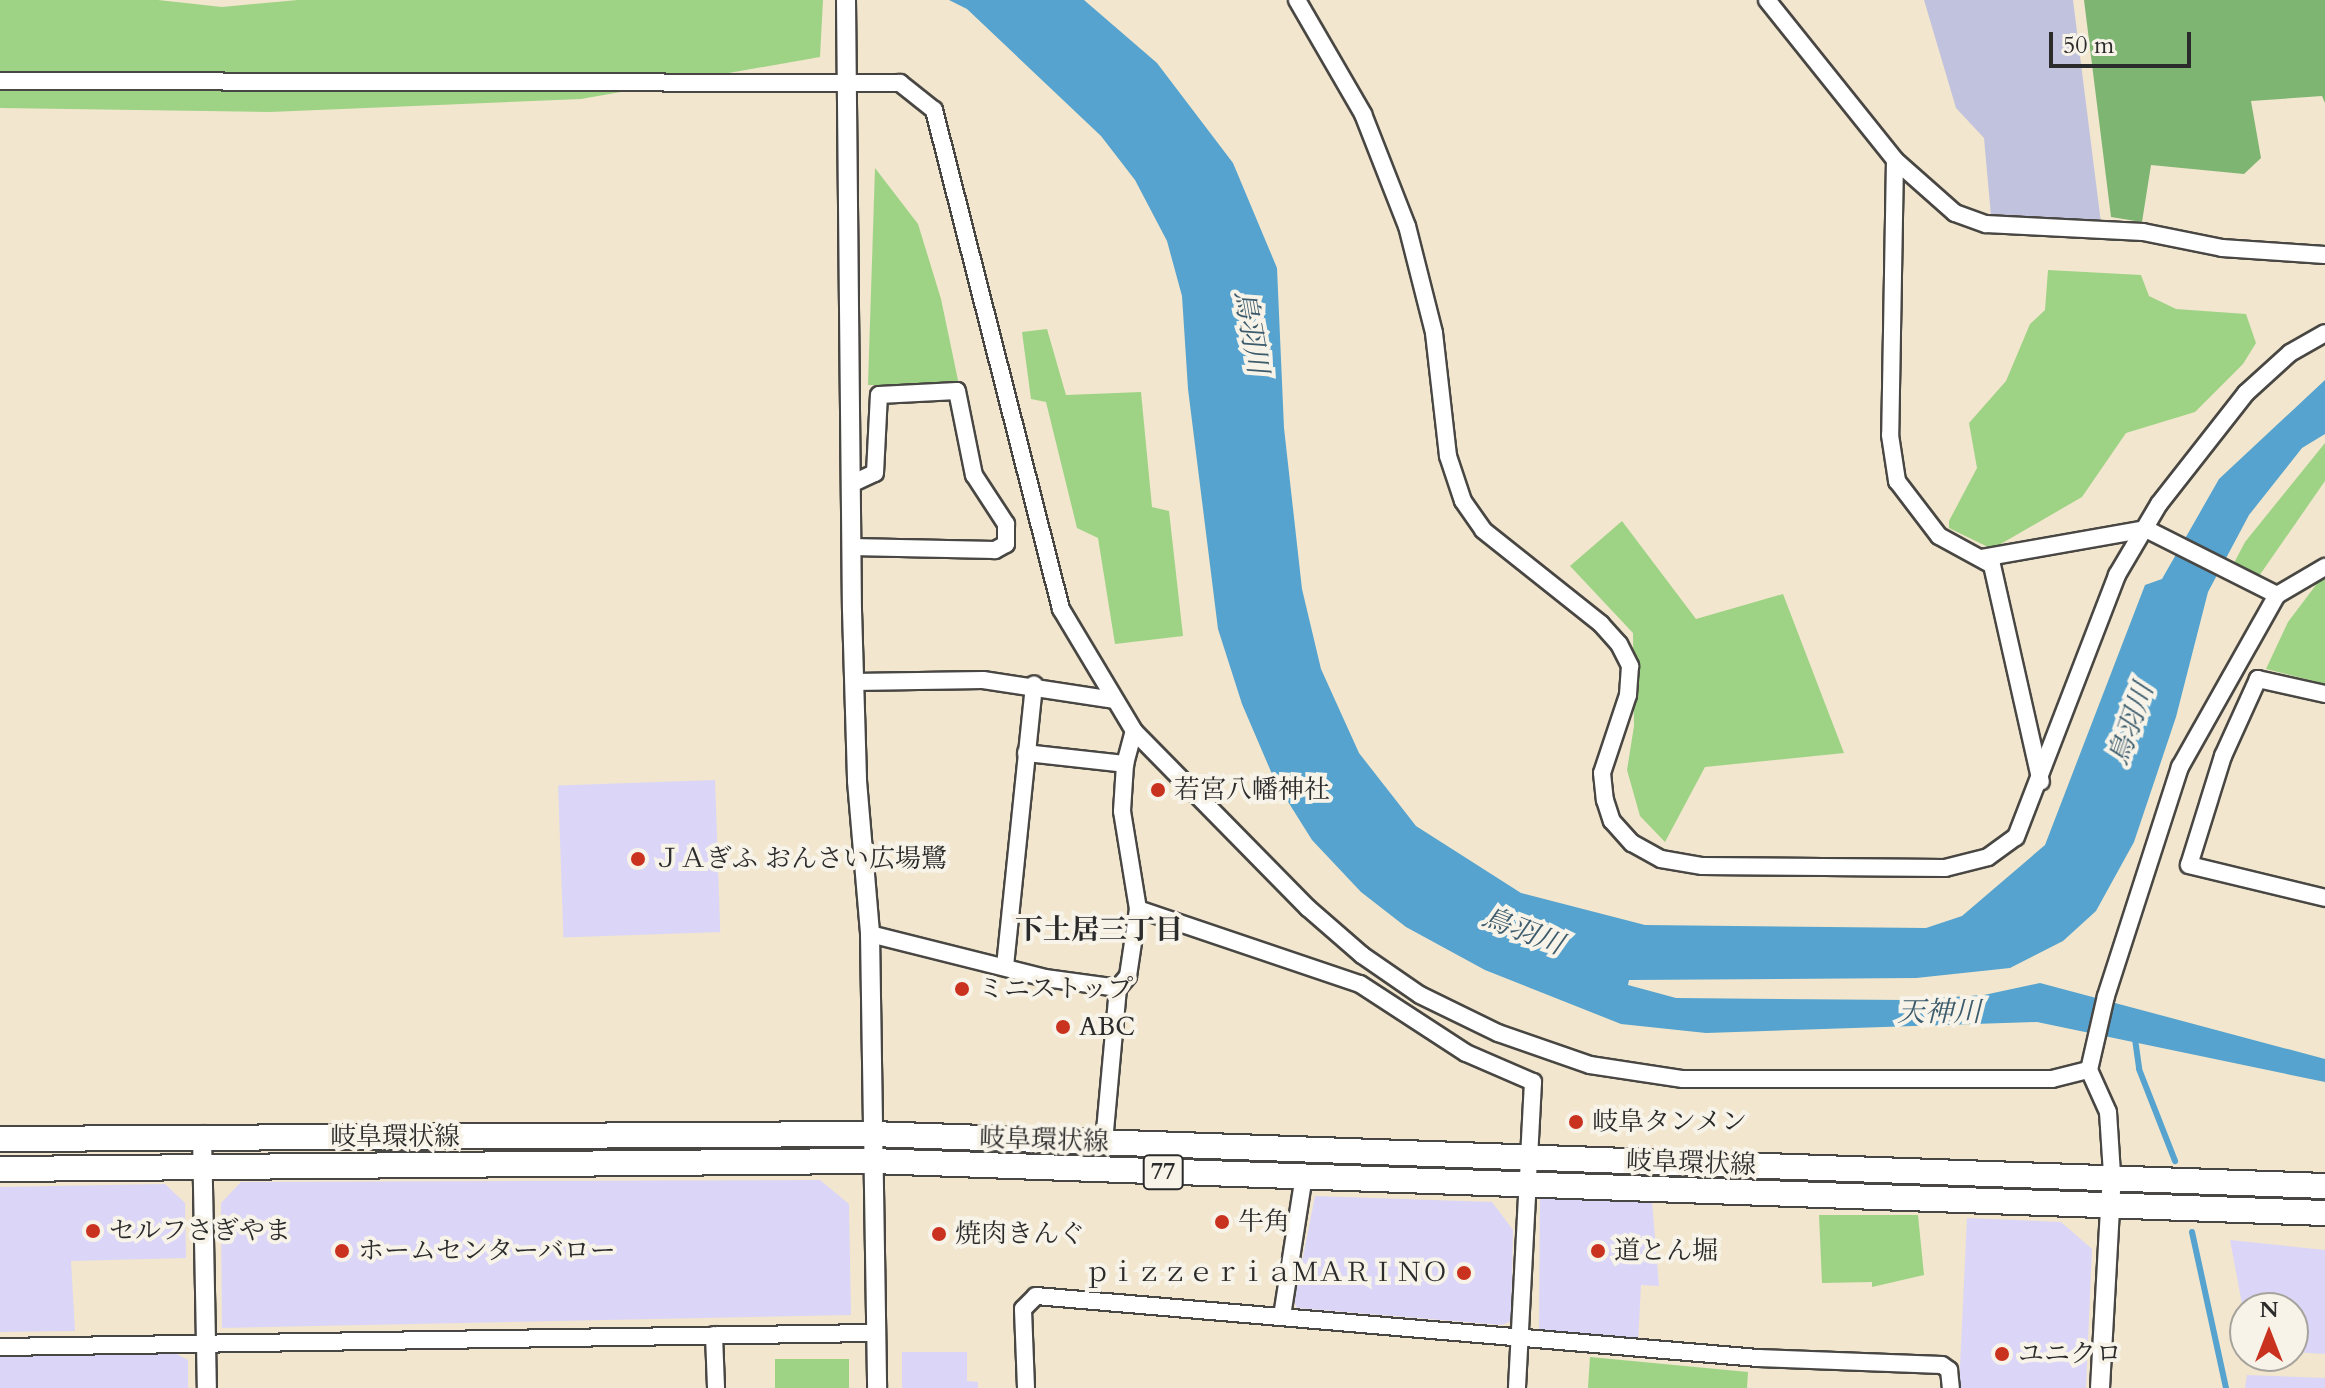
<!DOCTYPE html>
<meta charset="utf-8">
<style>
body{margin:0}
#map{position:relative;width:2325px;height:1388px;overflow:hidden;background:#f2e6ce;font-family:Cardo,"Noto Serif JP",serif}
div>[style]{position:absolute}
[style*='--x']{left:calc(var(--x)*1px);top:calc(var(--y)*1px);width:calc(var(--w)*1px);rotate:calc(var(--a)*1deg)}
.built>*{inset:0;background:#dbd6f7;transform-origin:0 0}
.industrial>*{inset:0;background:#c1c2dd}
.green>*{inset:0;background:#9ed385;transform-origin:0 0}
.forest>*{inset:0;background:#7eb572}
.water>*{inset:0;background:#55a3ce}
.stream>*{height:6px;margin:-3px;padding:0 3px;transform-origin:3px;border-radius:3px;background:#55a3ce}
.roads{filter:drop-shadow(2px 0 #494743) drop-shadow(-2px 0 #494743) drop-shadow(0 2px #494743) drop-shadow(0 -2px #494743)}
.minor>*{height:16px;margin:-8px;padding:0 8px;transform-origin:8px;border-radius:8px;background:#fff}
.tertiary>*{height:18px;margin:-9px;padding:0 9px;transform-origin:9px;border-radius:9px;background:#fff}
.primary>*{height:24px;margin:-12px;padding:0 12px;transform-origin:12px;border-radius:12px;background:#fff}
.dots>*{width:22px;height:22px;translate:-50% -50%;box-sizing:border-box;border:4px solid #f7f3e8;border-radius:50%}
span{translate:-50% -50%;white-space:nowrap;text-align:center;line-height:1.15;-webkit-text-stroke:8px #f7f3e8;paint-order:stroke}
.shield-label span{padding:2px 6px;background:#f7f3e8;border:2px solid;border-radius:6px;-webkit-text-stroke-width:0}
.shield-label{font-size:24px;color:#2b2b2b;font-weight:700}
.poi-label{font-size:26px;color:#2b2b2b}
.left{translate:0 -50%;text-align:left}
.right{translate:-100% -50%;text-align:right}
.street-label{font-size:26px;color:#2b2b2b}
.water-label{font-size:28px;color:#3c5b6c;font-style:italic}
.neighbourhood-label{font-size:28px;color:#2b2b2b;font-weight:700}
.north{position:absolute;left:2229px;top:1292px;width:80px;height:80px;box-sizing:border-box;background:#f7f3e8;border:2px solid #a5a39c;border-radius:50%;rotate:0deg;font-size:22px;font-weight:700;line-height:32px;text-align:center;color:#2b2b2b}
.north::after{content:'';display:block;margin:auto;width:28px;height:36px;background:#c8321e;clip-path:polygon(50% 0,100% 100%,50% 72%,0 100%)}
.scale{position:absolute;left:2049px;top:32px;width:142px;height:36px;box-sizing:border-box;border:4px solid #2b2b2b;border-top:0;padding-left:10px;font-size:24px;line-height:28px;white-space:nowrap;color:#2b2b2b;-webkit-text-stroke:6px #f7f3e8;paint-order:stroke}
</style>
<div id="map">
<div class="built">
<div style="left:715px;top:780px;width:152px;height:157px;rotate:88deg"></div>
<div style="clip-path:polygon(820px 1180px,849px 1204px,851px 1315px,222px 1328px,221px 1203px,241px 1182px)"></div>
<div style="clip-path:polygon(165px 1184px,185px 1203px,186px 1258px,71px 1261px,75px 1331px,0 1332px,0 1187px)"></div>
<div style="clip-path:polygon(1315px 1196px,1492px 1202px,1513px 1230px,1511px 1321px,1502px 1325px,1297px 1308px,1294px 1302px)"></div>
<div style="clip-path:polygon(1540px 1198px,1652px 1201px,1659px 1286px,1641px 1285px,1638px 1343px,1539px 1335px)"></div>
<div style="clip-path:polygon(1967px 1218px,2061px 1222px,2092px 1249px,2086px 1388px,1959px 1388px)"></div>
<div style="clip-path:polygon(2230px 1240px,2325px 1250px,2325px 1354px,2293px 1352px,2293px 1308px,2245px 1308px,2245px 1320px)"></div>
<div style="clip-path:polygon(902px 1352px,967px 1352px,967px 1381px,978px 1382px,978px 1388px,902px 1388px)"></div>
<div style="clip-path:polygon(175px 1353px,188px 1360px,188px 1388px,0 1388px,0 1355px)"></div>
<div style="clip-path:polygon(2247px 1375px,2325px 1378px,2325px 1388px,2245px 1388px)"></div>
</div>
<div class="industrial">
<div style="clip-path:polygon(1924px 0,2073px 0,2101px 223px,1991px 216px,1984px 138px,1956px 108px)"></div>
</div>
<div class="green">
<div style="clip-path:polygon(0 0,158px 0,222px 7px,298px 0,823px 0,820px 57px,581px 99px,270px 112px,0 108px)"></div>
<div style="clip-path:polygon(875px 168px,918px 224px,941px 299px,959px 385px,868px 385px)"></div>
<div style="clip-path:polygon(2048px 270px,2141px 275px,2149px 296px,2176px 309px,2246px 314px,2256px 343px,2243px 364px,2195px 412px,2126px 433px,2082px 497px,1992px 549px,1949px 528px,1949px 521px,1977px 468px,1969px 423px,2006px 381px,2030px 324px,2045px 310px)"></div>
<div style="clip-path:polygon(1047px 329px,1066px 395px,1141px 392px,1152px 507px,1169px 511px,1183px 636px,1115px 644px,1098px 538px,1077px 528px,1046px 402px,1031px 399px,1022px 332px)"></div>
<div style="clip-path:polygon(2325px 443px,2325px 481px,2259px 576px,2234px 563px,2245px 542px)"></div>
<div style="clip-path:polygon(1622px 521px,1696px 619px,1783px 594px,1844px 753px,1705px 767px,1665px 842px,1640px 816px,1627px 770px,1634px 726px,1633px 633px,1570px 566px)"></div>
<div style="clip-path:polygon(2325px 573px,2325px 684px,2266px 669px,2288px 622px)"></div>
<div style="clip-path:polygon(1819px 1215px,1918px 1215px,1924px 1275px,1872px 1287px,1872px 1282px,1822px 1283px)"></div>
<div style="clip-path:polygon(1590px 1357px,1748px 1372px,1747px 1388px,1588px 1388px)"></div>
<div style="left:849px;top:1359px;width:29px;height:74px;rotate:90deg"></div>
</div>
<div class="forest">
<div style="clip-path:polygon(2084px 0,2325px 0,2325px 103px,2322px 96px,2251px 101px,2261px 158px,2244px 174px,2151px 165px,2142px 222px,2111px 217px)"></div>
</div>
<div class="water">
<div style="clip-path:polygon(949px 0,1084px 0,1157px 63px,1233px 163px,1277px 268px,1284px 428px,1302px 589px,1321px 669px,1359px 753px,1416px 826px,1521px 893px,1645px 925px,1926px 928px,1962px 916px,2045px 845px,2145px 585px,2162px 579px,2219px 479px,2325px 380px,2325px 434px,2302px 448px,2249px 515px,2208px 592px,2176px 717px,2134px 842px,2096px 911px,2063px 941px,2010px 968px,1916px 978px,1629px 980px,1628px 985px,1676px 998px,1905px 1000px,1984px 995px,2040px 983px,2325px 1059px,2325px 1082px,2037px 1022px,1706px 1033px,1621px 1024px,1485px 970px,1406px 927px,1361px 892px,1312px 840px,1275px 781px,1242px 704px,1218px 629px,1188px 389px,1182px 296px,1167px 241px,1135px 180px,1101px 136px,967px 9px)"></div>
</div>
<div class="stream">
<div style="--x:2135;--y:1039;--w:30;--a:82"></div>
<div style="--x:2139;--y:1069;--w:99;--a:68.6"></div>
<div style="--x:2192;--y:1232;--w:160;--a:77.7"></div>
</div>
<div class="roads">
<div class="minor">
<div style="--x:1297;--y:0;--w:132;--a:59.9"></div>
<div style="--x:1363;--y:114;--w:120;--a:68.6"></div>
<div style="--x:1407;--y:226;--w:110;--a:75.8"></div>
<div style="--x:1434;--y:333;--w:124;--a:83.5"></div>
<div style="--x:1448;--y:456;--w:47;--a:71.6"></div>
<div style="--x:1463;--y:501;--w:35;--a:55"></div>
<div style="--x:1483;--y:530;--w:151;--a:38.5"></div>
<div style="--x:1601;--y:624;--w:27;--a:48"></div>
<div style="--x:1619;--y:644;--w:25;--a:63"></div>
<div style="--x:1630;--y:666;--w:29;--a:94"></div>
<div style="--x:1628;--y:695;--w:82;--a:108.4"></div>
<div style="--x:1602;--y:773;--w:27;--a:84"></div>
<div style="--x:1605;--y:800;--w:22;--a:72"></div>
<div style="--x:1612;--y:821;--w:30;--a:48"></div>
<div style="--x:1632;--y:843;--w:33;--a:29"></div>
<div style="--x:1661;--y:859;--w:42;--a:9.7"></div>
<div style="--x:1702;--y:866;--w:243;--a:0.5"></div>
<div style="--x:1945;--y:868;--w:44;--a:-14.3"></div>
<div style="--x:1988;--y:857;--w:34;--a:-36"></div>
<div style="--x:2016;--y:837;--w:281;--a:-68.9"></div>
<div style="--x:2117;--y:575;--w:82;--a:-59.4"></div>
<div style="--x:2159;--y:504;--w:141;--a:-51.9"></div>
<div style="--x:2246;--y:393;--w:59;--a:-42.3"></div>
<div style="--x:2290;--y:353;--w:40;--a:-29.7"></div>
<div style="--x:1767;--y:0;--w:205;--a:51.3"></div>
<div style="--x:1895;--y:160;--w:80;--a:41.5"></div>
<div style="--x:1955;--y:213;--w:33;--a:20"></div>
<div style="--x:1986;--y:224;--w:157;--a:2.9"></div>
<div style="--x:2143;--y:232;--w:81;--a:11.4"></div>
<div style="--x:2222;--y:248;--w:103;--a:3.9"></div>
<div style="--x:0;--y:81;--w:900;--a:0.13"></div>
<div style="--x:900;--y:83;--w:43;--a:38.5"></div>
<div style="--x:934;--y:110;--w:515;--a:75.72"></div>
<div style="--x:1061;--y:609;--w:142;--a:59.1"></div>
<div style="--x:1134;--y:731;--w:248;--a:45.5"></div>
<div style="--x:1308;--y:908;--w:72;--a:41"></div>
<div style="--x:1362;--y:955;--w:70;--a:34.6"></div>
<div style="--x:1420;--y:995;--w:87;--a:26"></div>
<div style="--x:1498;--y:1033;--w:97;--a:19.2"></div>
<div style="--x:1590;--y:1065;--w:94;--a:8.6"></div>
<div style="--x:1683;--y:1079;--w:369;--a:0"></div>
<div style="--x:2052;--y:1079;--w:38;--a:-14"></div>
<div style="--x:1895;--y:160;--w:275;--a:91"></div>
<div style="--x:1890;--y:435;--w:47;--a:81.3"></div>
<div style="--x:1897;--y:481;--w:69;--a:52.6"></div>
<div style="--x:1939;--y:536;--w:60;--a:28.7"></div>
<div style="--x:1992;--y:565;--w:222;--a:77.3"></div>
<div style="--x:851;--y:484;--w:26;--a:-25"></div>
<div style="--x:875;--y:473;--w:78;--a:-87.1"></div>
<div style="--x:879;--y:395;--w:78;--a:-2.9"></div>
<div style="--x:957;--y:391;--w:86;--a:78.6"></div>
<div style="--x:974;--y:475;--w:59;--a:56.9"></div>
<div style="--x:1006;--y:524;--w:20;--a:90"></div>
<div style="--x:1006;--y:544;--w:13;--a:151"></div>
<div style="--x:995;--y:550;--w:144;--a:-178.8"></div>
<div style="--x:1982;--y:558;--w:167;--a:-10"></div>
<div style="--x:2146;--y:529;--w:147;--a:26.7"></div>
<div style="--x:854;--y:682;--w:129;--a:-0.9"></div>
<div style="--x:983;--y:680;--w:132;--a:8.7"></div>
<div style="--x:2325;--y:694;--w:69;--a:-167.4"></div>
<div style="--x:2258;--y:679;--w:85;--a:114.4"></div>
<div style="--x:2223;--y:756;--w:114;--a:107.3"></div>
<div style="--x:2189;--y:865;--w:140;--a:13.6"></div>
<div style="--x:1026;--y:753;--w:100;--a:6.3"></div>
<div style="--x:1138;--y:909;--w:234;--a:18.7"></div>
<div style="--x:1360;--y:984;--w:126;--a:33.1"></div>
<div style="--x:1466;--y:1053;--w:73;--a:23.4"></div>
<div style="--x:1533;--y:1082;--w:306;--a:93"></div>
<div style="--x:870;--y:934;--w:180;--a:14.1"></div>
<div style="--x:1045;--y:978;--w:74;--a:7.8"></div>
<div style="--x:1005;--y:966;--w:283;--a:-84.1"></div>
<div style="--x:1104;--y:1142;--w:155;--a:-84.8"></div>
<div style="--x:1118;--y:988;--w:16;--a:-50"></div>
<div style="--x:1128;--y:976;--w:68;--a:-81.5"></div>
<div style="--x:1138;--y:909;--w:99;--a:-99.3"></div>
<div style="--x:1122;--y:811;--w:47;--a:-86.3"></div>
<div style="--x:1125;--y:764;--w:34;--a:-75"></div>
<div style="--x:2112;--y:1174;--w:62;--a:-93.7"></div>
<div style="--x:2108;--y:1112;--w:46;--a:-114.3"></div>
<div style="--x:2089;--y:1070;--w:76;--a:-77.1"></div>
<div style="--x:2106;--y:996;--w:241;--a:-72.1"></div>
<div style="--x:2180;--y:767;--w:197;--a:-60.6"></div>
<div style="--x:2277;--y:595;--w:56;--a:-30.3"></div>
<div style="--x:1282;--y:1316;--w:142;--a:-81.1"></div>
<div style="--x:714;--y:1335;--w:53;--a:87.8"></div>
<div style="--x:0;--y:1347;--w:876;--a:-0.92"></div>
<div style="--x:1026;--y:1388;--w:79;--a:-92.2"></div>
<div style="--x:1023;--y:1309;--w:18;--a:-45"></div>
<div style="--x:1036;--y:1296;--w:725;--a:4.91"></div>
<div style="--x:1758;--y:1358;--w:184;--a:2.2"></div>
<div style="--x:1942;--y:1365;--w:9;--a:36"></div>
<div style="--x:1949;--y:1370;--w:18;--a:84"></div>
</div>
<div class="tertiary">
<div style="--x:846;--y:0;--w:610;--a:89.44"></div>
<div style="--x:852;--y:610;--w:171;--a:88.3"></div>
<div style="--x:857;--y:781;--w:154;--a:85.1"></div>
<div style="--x:870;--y:934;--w:454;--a:89.1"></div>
<div style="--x:202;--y:1135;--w:253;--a:88.9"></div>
<div style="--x:2100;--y:1388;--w:214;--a:-86.8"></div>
</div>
<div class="primary">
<div style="--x:0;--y:1139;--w:872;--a:-0.33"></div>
<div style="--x:872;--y:1134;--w:1454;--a:2.05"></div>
<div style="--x:0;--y:1169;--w:872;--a:-0.53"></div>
<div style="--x:872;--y:1161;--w:1454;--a:2.05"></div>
</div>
</div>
<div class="dots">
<div style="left:1158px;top:790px;background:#c8321e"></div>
<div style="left:638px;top:859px;background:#c8321e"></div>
<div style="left:962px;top:989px;background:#c8321e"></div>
<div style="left:1063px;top:1027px;background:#c8321e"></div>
<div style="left:1576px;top:1122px;background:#c8321e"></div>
<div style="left:1222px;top:1222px;background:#c8321e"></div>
<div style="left:93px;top:1231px;background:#c8321e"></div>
<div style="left:939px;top:1234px;background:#c8321e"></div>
<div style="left:342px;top:1251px;background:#c8321e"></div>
<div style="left:1598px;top:1251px;background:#c8321e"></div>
<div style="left:1464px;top:1273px;background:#c8321e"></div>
<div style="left:2002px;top:1354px;background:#c8321e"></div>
</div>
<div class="shield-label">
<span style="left:1163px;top:1172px">77</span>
</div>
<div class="poi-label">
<span class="left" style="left:1174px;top:790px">若宮八幡神社</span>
<span class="left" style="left:654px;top:859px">ＪＡぎふ おんさい広場鷺</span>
<span class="left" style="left:978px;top:989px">ミニストップ</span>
<span class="left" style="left:1079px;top:1027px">ABC</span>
<span class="left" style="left:1592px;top:1122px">岐阜タンメン</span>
<span class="left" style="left:1238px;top:1222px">牛角</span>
<span class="left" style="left:109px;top:1231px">セルフさぎやま</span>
<span class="left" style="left:955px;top:1234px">焼肉きんぐ</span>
<span class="left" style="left:358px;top:1251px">ホームセンターバロー</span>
<span class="left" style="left:1614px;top:1251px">道とん堀</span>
<span class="right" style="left:1448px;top:1273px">ｐｉｚｚｅｒｉａＭＡＲＩＮＯ</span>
<span class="left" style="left:2018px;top:1354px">ユニクロ</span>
</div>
<div class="street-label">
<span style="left:395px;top:1137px">岐阜環状線</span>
<span style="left:1044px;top:1140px;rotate:2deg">岐阜環状線</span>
<span style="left:1691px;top:1163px;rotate:2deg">岐阜環状線</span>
</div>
<div class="water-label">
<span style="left:1251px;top:332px;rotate:80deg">鳥羽川</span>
<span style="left:2131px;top:724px;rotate:-71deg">鳥羽川</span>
<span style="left:1523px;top:931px;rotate:21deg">鳥羽川</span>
<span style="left:1939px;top:1012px">天神川</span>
</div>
<div class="neighbourhood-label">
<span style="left:1099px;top:930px">下土居三丁目</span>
</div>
<div class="north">N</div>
<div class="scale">50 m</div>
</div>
